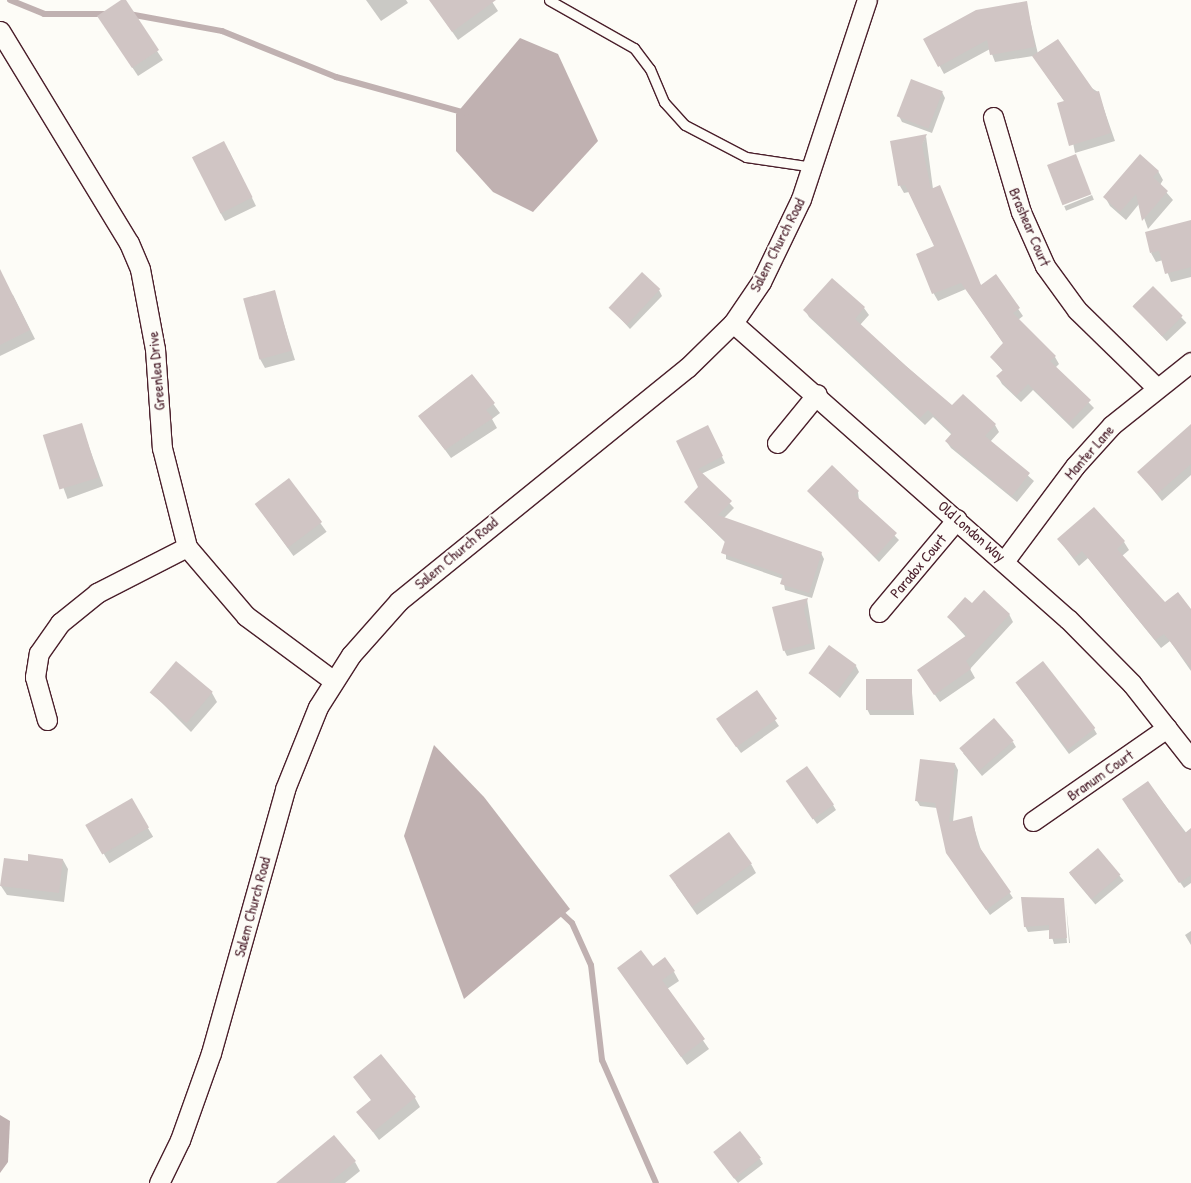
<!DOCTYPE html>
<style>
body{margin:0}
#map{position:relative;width:1191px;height:1183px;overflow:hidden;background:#fdfcf7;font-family:"Patrick Hand",sans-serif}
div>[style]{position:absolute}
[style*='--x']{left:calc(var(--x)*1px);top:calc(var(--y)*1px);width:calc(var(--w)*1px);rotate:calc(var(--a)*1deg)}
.water>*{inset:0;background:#c0b1b1}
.shadow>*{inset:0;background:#0003;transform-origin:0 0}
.stream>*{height:6px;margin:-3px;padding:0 3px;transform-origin:3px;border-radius:3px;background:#c0b1b1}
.building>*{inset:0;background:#d0c5c4;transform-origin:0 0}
.roads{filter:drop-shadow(1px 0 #4a1f2b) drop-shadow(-1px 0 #4a1f2b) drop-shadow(0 1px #4a1f2b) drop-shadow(0 -1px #4a1f2b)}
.service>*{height:9px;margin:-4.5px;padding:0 4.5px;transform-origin:4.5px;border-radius:4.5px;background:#fdfcf7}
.minor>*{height:19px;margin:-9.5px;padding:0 9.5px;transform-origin:9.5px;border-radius:9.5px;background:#fdfcf7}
span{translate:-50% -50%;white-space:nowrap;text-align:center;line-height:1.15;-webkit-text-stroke:4px #fdfcf7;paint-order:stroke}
.street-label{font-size:15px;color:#4a1f2b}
</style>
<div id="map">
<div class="water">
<div style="clip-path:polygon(520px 38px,558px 54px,598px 141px,533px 212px,493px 192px,456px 151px,456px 114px)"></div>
<div style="clip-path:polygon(434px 745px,484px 797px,570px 909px,464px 999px,404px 836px)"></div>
<div style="clip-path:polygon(0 1115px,10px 1121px,8px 1162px,0 1173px)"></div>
</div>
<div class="shadow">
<div style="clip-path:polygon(123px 0,163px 60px,138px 76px,104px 25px)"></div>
<div style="clip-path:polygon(366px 0,406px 0,408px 3px,381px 21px)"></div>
<div style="clip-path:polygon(430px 0,491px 0,498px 11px,458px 40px)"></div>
<div style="clip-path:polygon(1026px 3px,1038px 54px,1098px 92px,1115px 141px,1075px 153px,1065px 102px,1033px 56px,995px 62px,990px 49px,944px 74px,925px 39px)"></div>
<div style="clip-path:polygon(942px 92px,945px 98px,932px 133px,902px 122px,899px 116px)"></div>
<div style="clip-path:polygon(926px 136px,933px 189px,981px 286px,996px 276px,1023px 316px,1018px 320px,1055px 357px,1059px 364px,1055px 368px,1094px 408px,1073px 429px,1033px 390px,1021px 402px,1002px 384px,998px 377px,1003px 371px,991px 357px,1004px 344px,966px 289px,938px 301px,934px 294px,917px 254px,935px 247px,909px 192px,904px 193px,900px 186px)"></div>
<div style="clip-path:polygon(229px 151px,256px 206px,225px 221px,220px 212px)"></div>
<div style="clip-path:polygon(1158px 171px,1163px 180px,1160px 185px,1173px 200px,1148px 229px,1139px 204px,1126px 220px,1110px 206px,1105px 197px)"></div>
<div style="left:1092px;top:195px;width:5px;height:30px;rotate:68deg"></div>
<div style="clip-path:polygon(1191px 222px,1191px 277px,1171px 282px,1163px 260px,1156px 262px,1151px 253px)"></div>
<div style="clip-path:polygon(832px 279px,864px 308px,869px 315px,860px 325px,952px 407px,995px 425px,999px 432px,990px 442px,1034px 481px,1017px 502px,951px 448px,946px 441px,952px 435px,933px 417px,925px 425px,809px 317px,805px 310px)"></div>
<div style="left:1153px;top:287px;width:49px;height:27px;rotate:47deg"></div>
<div style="clip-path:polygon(0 290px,13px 295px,35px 339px,0 356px)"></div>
<div style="clip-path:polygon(659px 290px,662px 296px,630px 329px,610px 307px)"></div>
<div style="clip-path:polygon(274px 292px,295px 360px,265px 368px,260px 359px)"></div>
<div style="clip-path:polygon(472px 375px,500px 413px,492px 419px,497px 428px,451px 458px,420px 416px)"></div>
<div style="left:81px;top:425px;width:65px;height:38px;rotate:70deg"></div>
<div style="clip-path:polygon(1191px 428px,1191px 475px,1162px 501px,1139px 472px)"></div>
<div style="clip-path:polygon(710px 432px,725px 463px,701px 474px,734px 508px,723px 519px,821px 553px,824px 559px,812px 598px,785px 590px,783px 579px,726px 559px,726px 543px,689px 507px,686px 502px,700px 488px,677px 441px)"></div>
<div style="left:289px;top:480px;width:64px;height:41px;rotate:54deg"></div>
<div style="clip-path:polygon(809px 491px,858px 492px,859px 500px,899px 540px,879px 562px)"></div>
<div style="clip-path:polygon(1059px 540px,1124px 542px,1129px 550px,1122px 556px,1165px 604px,1191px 610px,1191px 671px,1170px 641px,1161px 648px,1088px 558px,1079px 566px)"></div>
<div style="clip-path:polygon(807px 599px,815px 649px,787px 656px,784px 650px)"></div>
<div style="clip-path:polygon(972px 605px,1009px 614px,1013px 622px,970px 669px,975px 678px,940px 702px,923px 678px,966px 637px,948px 617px)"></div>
<div style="clip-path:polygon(856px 666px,859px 672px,840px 698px,810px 673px)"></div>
<div style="clip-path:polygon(911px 681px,914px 715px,870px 715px,867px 709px)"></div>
<div style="clip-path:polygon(1020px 688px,1094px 729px,1097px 734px,1069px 754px)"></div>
<div style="clip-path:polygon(151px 692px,212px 693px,217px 702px,191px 732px)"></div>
<div style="clip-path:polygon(756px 692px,779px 726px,741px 753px,721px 725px)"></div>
<div style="clip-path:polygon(1013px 742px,1016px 747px,982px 776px,963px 753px)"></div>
<div style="clip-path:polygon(955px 764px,958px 770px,953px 822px,971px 818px,981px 850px,1013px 898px,990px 915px,951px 859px,937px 808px,920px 806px,917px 801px)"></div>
<div style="clip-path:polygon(1148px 783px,1191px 839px,1191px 883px,1184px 888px,1127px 806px)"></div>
<div style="clip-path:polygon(791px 787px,833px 805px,836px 810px,817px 824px)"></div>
<div style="left:131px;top:800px;width:43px;height:51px;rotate:59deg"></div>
<div style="left:1098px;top:850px;width:40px;height:37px;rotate:50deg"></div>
<div style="clip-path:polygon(63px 860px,68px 869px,64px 902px,7px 895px,1px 886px,29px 862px)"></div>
<div style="clip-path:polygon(751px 864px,756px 873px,697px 915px,676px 885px)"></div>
<div style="clip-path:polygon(1063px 900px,1067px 943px,1054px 944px,1050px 930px,1028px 932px,1025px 926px)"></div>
<div style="clip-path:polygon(1066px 904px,1066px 905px,1070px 943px,1069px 943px)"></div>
<div style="clip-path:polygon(1191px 931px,1191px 945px,1185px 935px)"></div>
<div style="clip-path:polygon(618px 968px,674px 972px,679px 981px,667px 989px,709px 1049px,687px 1065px)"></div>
<div style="clip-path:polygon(355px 1077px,415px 1098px,420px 1107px,379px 1140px,358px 1112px,372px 1101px)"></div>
<div style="clip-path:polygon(718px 1157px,760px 1159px,763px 1164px,738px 1183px)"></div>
<div style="clip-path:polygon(355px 1162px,360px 1171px,345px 1183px,291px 1183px)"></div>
</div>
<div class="stream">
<div style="--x:10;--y:0;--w:37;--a:22"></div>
<div style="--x:44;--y:14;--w:63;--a:0"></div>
<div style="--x:129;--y:14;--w:95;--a:10.4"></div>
<div style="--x:222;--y:31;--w:123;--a:22"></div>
<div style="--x:336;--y:77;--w:135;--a:15.5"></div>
<div style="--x:558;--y:910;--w:19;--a:43"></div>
<div style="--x:572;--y:923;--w:46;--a:65.7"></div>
<div style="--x:591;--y:965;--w:96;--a:83.4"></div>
<div style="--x:602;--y:1060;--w:134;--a:66.3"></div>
</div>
<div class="building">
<div style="clip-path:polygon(121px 0,126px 0,159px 50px,132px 68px,97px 16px)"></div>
<div style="clip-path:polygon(429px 0,496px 0,452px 32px)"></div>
<div style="clip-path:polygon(1027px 1px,1035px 47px,990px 55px,987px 40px,938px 67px,923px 39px,976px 10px)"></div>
<div style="clip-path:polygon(1058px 39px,1095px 92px,1099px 91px,1111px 133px,1069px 146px,1057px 103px,1064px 101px,1032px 56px)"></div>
<div style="left:911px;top:79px;width:34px;height:40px;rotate:21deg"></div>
<div style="clip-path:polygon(927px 134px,922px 145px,931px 189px,940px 185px,981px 285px,996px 274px,1020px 308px,1013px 313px,1056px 356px,1050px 361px,1091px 400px,1069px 423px,1028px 384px,1016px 396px,996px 376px,1003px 370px,990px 357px,1003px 343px,961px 283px,932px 294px,916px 254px,934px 246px,905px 185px,898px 186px,890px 141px)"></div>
<div style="left:224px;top:141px;width:63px;height:36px;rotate:63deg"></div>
<div style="left:1076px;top:154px;width:43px;height:31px;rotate:69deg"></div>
<div style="clip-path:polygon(1140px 154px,1159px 171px,1153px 177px,1168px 191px,1142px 221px,1136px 194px,1120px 212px,1103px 197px)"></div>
<div style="clip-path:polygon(1191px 220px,1191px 267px,1165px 274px,1159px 251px,1150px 253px,1145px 232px)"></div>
<div style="clip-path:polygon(0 269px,30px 330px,0 345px)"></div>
<div style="left:642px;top:272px;width:25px;height:49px;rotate:43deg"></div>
<div style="clip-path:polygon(832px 278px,865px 307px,855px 319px,906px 366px,952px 405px,963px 394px,996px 424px,985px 436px,1030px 473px,1012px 496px,945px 441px,952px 433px,928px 410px,920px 418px,803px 310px)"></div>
<div style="left:1153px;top:286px;width:42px;height:29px;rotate:45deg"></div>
<div style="left:275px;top:290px;width:63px;height:33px;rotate:75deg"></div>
<div style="clip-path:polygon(472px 374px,495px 403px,486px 410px,493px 418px,445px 450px,418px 416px)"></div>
<div style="left:82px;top:423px;width:57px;height:41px;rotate:73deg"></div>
<div style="clip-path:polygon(1191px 424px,1191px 464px,1157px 494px,1137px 472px)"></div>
<div style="clip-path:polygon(708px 425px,723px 456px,698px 469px,732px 501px,718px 515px,822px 552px,809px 593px,780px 584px,783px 575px,721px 553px,725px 541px,684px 502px,698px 487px,676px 441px)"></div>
<div style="clip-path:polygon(832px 465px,859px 491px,855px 495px,897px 533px,875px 557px,807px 491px)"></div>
<div style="left:289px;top:478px;width:55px;height:43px;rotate:53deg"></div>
<div style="clip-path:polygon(1094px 507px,1125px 541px,1117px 549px,1165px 602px,1178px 592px,1191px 609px,1191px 668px,1164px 634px,1155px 640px,1082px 551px,1074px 558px,1057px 539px)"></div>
<div style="clip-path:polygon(984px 590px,1010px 614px,966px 661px,971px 669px,934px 695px,917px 670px,967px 635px,947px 617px,965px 597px,972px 603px)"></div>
<div style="clip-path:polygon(808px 598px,804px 610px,812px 643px,783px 651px,772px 607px)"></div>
<div style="left:829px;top:645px;width:34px;height:35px;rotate:36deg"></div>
<div style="left:176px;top:661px;width:48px;height:41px;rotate:40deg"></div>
<div style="left:1043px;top:661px;width:85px;height:35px;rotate:52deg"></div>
<div style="left:866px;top:679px;width:46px;height:31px"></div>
<div style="left:757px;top:690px;width:35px;height:50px;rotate:55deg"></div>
<div style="left:994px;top:718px;width:30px;height:46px;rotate:49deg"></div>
<div style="clip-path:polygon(920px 759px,955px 763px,949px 822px,972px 816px,978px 845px,1011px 892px,986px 910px,946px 853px,935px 803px,915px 801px)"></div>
<div style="left:807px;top:766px;width:47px;height:26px;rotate:55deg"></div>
<div style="clip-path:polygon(1148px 781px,1185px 833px,1191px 828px,1191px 875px,1179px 883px,1122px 799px)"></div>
<div style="left:132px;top:798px;width:34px;height:54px;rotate:60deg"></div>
<div style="left:729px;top:832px;width:39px;height:74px;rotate:54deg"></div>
<div style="left:1098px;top:848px;width:35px;height:38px;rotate:50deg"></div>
<div style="clip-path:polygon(28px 854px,63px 859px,59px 893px,0 886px,4px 858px,28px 861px)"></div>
<div style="clip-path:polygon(1021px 897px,1064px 898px,1067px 938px,1049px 939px,1049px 925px,1024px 927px)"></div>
<div style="clip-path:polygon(641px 950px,653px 966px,665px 957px,675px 971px,662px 980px,705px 1039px,681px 1057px,617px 968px)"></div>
<div style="clip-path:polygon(381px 1054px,416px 1097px,373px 1132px,356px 1112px,371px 1100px,353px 1077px)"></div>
<div style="left:740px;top:1131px;width:34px;height:34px;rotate:52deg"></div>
<div style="clip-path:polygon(334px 1135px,356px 1161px,329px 1183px,276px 1183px)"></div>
</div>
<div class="roads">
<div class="service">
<div style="--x:549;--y:0;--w:98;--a:29.5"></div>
<div style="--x:634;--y:48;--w:26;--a:53"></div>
<div style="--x:650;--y:69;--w:36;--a:67"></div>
<div style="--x:664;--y:102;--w:31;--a:48"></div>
<div style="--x:685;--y:125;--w:69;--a:27.7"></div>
<div style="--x:746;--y:157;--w:69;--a:8.4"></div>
</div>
<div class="minor">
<div style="--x:0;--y:31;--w:248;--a:58.7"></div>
<div style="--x:129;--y:243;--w:28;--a:67"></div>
<div style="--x:140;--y:269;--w:81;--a:79.4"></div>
<div style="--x:155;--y:349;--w:99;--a:86"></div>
<div style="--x:162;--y:448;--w:102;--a:75.8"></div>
<div style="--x:187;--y:547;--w:91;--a:49.5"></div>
<div style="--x:246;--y:616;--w:109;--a:36.5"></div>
<div style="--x:993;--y:117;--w:99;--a:73.6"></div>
<div style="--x:1021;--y:212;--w:59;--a:66"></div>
<div style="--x:1045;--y:266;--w:54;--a:54"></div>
<div style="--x:1077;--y:310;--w:109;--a:44.3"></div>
<div style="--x:733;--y:323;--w:447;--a:41.5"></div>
<div style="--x:1068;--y:619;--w:91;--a:45.4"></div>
<div style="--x:1132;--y:684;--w:95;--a:51.8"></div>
<div style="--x:777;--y:443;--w:63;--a:-50.8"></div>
<div style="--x:1005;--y:560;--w:117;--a:-53.3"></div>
<div style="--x:1075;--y:466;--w:55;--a:-47.9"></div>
<div style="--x:1112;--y:425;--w:101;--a:-38.6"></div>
<div style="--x:879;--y:612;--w:121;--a:-50"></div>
<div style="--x:47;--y:720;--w:45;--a:-105.6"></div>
<div style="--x:35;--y:677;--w:24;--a:-81"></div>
<div style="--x:39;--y:653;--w:37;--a:-55"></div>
<div style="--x:60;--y:623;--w:48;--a:-39"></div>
<div style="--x:97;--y:593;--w:101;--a:-27.1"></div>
<div style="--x:1033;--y:821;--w:163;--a:-34.8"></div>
<div style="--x:159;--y:1183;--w:48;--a:-64"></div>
<div style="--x:180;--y:1140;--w:92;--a:-70.4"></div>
<div style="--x:211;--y:1053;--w:274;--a:-74.3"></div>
<div style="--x:285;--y:789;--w:88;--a:-68.1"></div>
<div style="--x:318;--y:707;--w:62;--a:-57.6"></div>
<div style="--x:351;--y:655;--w:72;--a:-48.4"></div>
<div style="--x:399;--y:601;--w:370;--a:-39"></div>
<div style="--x:687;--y:368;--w:64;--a:-44.4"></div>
<div style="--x:733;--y:323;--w:50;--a:-55.7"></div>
<div style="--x:761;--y:282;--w:92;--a:-64.3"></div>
<div style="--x:801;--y:199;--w:210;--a:-71.7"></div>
</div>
</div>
<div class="street-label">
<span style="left:1030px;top:227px;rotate:67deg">Brashear Court</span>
<span style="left:777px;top:245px;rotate:-63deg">Salem Church Road</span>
<span style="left:156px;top:371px;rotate:-95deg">Greenlea Drive</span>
<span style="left:1089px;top:452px;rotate:-49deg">Manter Lane</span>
<span style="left:972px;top:531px;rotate:41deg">Old London Way</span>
<span style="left:456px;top:553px;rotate:-40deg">Salem Church Road</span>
<span style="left:918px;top:566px;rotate:-50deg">Paradox Court</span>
<span style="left:1100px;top:775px;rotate:-35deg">Branum Court</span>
<span style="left:252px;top:907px;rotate:-75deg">Salem Church Road</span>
</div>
</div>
